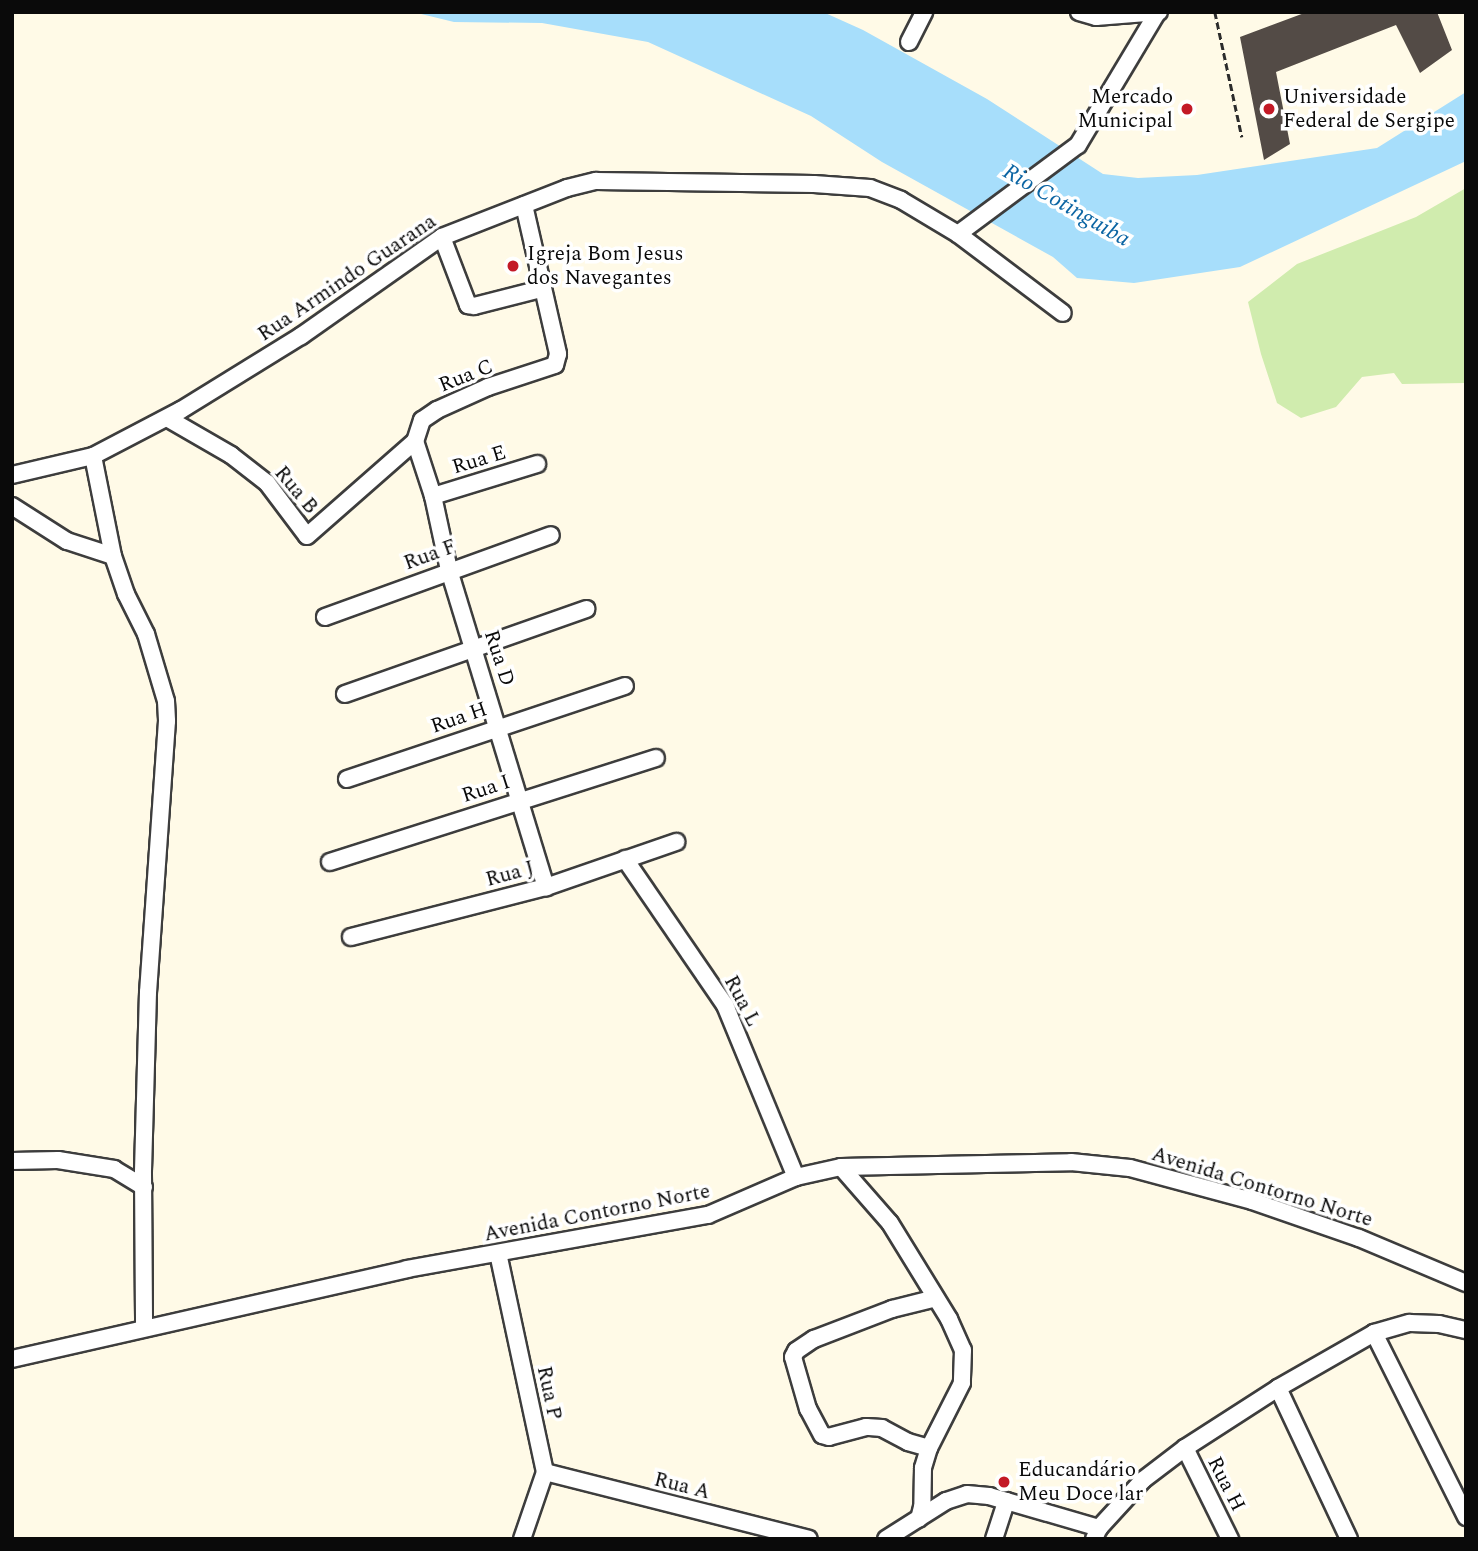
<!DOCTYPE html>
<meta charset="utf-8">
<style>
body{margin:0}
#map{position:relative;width:1478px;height:1551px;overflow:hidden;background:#fffae7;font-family:Spectral,serif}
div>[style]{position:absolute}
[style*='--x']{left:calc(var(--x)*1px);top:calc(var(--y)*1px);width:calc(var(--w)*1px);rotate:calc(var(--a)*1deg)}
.green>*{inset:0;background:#d0ecae}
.water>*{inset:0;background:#a7defb}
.building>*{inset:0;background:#534b46}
.path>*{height:2.5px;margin-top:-1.25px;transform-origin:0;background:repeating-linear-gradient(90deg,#2c2c2c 0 7px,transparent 0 10.5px)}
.roads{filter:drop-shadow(2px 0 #3d3d3d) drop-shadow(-2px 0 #3d3d3d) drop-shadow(0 2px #3d3d3d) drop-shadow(0 -2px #3d3d3d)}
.minor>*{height:16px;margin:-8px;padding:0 8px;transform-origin:8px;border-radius:8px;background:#fff}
.dots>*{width:19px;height:19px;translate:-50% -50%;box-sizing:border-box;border:4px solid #fff;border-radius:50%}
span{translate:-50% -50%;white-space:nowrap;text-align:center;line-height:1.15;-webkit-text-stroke:7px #fff;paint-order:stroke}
.poi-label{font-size:21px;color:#0a0a0a}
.right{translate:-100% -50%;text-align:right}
.left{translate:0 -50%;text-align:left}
.street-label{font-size:21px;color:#0a0a0a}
.water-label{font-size:23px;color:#0c65a3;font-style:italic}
.frame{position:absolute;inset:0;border:14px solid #0a0a0a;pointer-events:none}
</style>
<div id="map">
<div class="green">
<div style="clip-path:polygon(1466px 188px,1466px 383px,1402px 384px,1394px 373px,1362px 377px,1336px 407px,1301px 418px,1277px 403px,1261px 354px,1248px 302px,1297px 264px,1416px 217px)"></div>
</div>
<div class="water">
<div style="clip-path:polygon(413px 12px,823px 12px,863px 30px,987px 99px,1103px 174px,1138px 178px,1197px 175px,1377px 148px,1466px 92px,1466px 161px,1240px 267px,1134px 283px,1077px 278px,1053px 257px,882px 162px,811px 116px,648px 42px,542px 23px,454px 22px)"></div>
</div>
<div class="building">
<div style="clip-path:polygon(1307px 12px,1437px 12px,1452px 50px,1420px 73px,1396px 25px,1276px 72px,1290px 144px,1264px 160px,1240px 37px)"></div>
</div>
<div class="path">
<div style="--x:1215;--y:12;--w:128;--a:77.8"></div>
</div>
<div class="roads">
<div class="minor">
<div style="--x:1079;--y:12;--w:18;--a:16"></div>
<div style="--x:1096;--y:17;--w:63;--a:-4.5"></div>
<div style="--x:909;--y:42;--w:34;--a:-63"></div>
<div style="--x:524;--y:205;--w:153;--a:77.1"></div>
<div style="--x:558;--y:354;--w:11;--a:105"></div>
<div style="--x:555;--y:365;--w:71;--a:161.8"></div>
<div style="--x:488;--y:387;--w:56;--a:155.7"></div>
<div style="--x:437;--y:410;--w:18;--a:146"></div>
<div style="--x:422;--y:420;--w:22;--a:108"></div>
<div style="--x:415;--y:441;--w:58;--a:71.9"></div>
<div style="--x:433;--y:496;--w:76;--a:77.8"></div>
<div style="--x:449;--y:570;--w:332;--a:73"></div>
<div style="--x:958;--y:234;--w:149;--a:-36.6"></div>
<div style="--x:1078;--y:145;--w:154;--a:-59.1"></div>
<div style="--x:442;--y:237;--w:73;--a:69.1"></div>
<div style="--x:468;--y:305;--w:6;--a:9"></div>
<div style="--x:474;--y:306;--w:69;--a:-14.2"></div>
<div style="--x:167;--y:418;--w:74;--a:30"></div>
<div style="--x:231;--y:455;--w:46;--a:37.9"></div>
<div style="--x:267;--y:483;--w:66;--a:53"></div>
<div style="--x:307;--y:536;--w:144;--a:-41.3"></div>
<div style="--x:93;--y:456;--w:102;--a:78.7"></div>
<div style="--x:113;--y:556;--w:40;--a:71.1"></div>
<div style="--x:126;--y:594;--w:45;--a:63.4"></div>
<div style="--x:146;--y:634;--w:70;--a:73.4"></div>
<div style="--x:166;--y:701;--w:20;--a:87"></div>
<div style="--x:167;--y:721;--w:272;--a:94"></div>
<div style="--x:148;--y:992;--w:182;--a:91.6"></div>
<div style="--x:143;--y:1174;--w:154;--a:89.6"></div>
<div style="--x:12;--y:475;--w:83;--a:-13.2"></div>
<div style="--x:93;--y:456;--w:99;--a:-27.6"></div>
<div style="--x:181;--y:410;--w:141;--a:-31.7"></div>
<div style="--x:301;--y:336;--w:172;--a:-35.1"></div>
<div style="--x:442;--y:237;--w:134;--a:-21.4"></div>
<div style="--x:567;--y:188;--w:30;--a:-14"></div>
<div style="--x:596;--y:181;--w:218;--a:0.8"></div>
<div style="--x:814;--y:184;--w:56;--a:4.1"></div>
<div style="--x:870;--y:188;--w:33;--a:21"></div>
<div style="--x:901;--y:200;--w:66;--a:30.8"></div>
<div style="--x:958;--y:234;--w:131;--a:37"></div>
<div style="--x:433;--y:496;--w:109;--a:-17.1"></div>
<div style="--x:12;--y:506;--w:65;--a:32.5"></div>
<div style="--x:67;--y:541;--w:48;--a:18.1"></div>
<div style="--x:325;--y:617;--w:240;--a:-19.9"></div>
<div style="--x:345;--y:694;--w:256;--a:-19.4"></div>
<div style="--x:347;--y:779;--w:293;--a:-18.5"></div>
<div style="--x:625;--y:859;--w:177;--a:55.6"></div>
<div style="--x:725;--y:1005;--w:186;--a:67.6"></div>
<div style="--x:330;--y:862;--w:342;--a:-17.7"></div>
<div style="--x:351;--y:937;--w:201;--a:-14.4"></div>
<div style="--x:546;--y:887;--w:138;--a:-19.1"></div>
<div style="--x:12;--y:1161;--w:46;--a:-1.2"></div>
<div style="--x:58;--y:1160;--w:57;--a:9.1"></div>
<div style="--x:114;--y:1169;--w:35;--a:31"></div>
<div style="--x:841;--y:1167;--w:74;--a:48.8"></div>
<div style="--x:890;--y:1223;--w:113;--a:58.4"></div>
<div style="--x:949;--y:1319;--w:34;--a:66"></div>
<div style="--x:963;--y:1350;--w:33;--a:92"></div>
<div style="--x:962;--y:1383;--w:73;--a:116.9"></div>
<div style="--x:929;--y:1448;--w:21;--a:107"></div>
<div style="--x:923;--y:1468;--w:39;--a:91"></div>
<div style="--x:922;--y:1507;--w:12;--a:104"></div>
<div style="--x:498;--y:1253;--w:224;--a:77.9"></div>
<div style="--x:545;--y:1472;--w:71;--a:108.9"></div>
<div style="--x:1374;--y:1333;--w:206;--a:63.4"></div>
<div style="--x:12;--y:1359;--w:405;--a:-12.8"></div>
<div style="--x:407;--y:1269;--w:306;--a:-10.2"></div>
<div style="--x:708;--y:1215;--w:96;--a:-23.4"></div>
<div style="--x:796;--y:1177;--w:46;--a:-12.5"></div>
<div style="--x:841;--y:1167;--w:230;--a:-1.2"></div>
<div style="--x:1071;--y:1162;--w:59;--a:5.8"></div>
<div style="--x:1130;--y:1168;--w:126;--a:15.1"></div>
<div style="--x:1252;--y:1201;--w:113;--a:19.1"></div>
<div style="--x:1359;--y:1238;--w:116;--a:22.8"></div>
<div style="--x:1278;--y:1388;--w:167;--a:64.8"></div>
<div style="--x:929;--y:1448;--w:22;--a:-164"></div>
<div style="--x:908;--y:1442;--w:30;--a:-152"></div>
<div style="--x:882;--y:1428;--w:16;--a:-176"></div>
<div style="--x:866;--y:1427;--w:38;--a:165"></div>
<div style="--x:829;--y:1437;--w:7;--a:-164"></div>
<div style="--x:822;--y:1435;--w:30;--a:-118"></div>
<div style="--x:808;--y:1409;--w:54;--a:-106.1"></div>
<div style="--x:793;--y:1357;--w:7;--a:-63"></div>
<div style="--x:796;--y:1351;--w:22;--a:-34"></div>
<div style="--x:814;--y:1339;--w:84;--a:-21"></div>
<div style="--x:892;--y:1309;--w:45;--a:-14"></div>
<div style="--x:1185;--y:1448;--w:102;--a:63.7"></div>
<div style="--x:545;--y:1472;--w:272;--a:14.2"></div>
<div style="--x:886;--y:1539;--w:71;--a:-32.3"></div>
<div style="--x:946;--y:1501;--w:22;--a:-18"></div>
<div style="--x:967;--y:1494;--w:22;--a:5"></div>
<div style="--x:989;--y:1496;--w:115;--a:16.2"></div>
<div style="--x:994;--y:1539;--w:40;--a:-72"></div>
<div style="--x:1094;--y:1539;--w:12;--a:-66"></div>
<div style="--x:1099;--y:1528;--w:65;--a:-47.5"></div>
<div style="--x:1143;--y:1480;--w:53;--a:-37.3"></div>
<div style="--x:1185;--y:1448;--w:111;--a:-32.8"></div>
<div style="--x:1278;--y:1388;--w:111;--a:-29.8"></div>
<div style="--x:1374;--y:1333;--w:37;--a:-16"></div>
<div style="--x:1410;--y:1323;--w:29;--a:2"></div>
<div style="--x:1439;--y:1324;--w:28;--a:13"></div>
</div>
</div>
<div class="dots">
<div style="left:1187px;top:109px;background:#c31926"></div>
<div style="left:1269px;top:109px;background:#c31926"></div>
<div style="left:513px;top:266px;background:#c31926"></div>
<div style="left:1004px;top:1482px;background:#c31926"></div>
</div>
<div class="poi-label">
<span class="right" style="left:1173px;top:109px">Mercado<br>Municipal</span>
<span class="left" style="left:1283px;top:109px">Universidade<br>Federal de Sergipe</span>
<span class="left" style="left:527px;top:266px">Igreja Bom Jesus<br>dos Navegantes</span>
<span class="left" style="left:1018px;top:1482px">Educandário<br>Meu Doce lar</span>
</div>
<div class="street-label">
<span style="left:347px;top:278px;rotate:-34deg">Rua Armindo Guarana</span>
<span style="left:466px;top:376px;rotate:-22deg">Rua C</span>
<span style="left:479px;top:460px;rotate:-17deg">Rua E</span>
<span style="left:296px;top:490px;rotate:50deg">Rua B</span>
<span style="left:430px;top:555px;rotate:-20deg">Rua F</span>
<span style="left:499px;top:658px;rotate:72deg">Rua D</span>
<span style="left:459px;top:718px;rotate:-19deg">Rua H</span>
<span style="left:486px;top:789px;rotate:-18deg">Rua I</span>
<span style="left:510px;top:874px;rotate:-15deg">Rua J</span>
<span style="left:742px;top:1001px;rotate:62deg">Rua L</span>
<span style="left:1262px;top:1187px;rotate:17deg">Avenida Contorno Norte</span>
<span style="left:597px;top:1213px;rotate:-11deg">Avenida Contorno Norte</span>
<span style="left:549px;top:1393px;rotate:78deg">Rua P</span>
<span style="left:1226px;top:1484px;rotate:63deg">Rua H</span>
<span style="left:682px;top:1486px;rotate:14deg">Rua A</span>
</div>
<div class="water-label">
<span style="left:1066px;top:206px;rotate:30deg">Rio Cotinguiba</span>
</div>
<div class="frame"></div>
</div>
